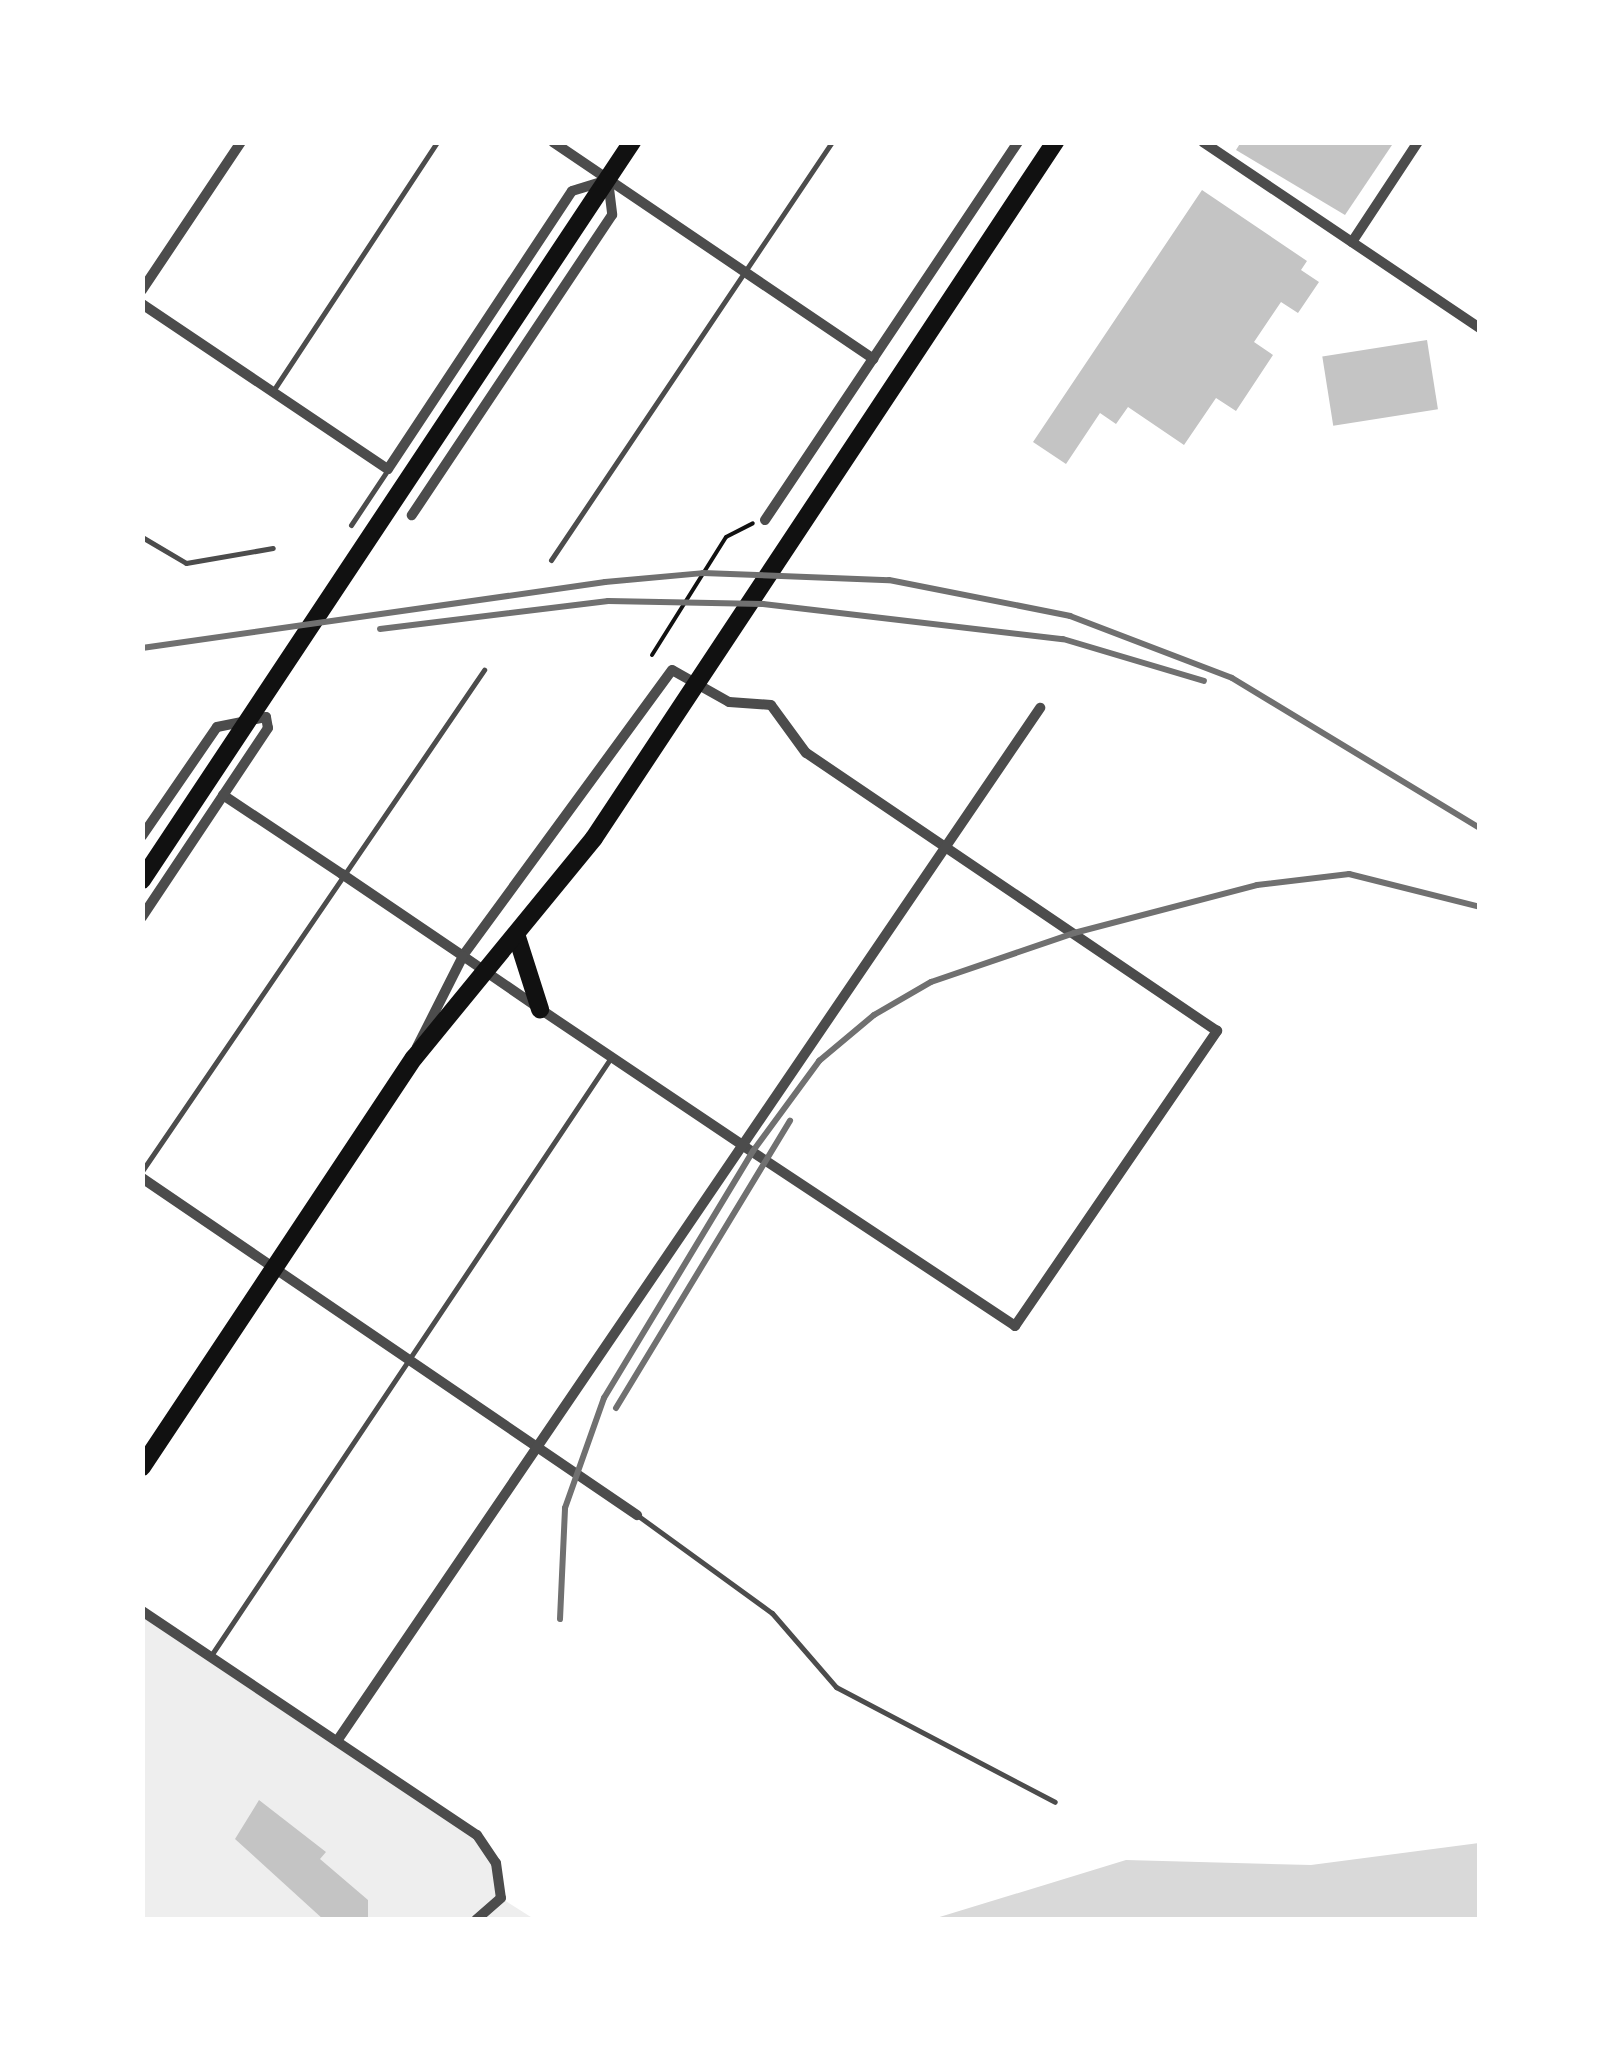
<!DOCTYPE html>
<style>
body{margin:0}
#map{position:relative;width:1622px;height:2062px;overflow:hidden;background:#fff;font-family:Roboto,sans-serif}
div>[style]{position:absolute}
[style*='--x']{left:calc(var(--x)*1px);top:calc(var(--y)*1px);width:calc(var(--w)*1px);rotate:calc(var(--a)*1deg)}
.green>*{inset:0;background:#eee}
.water>*{inset:0;background:#d9d9d9}
.building>*{inset:0;background:#c4c4c4;transform-origin:0 0}
.path>*{height:4px;margin:-2px;padding:0 2px;transform-origin:2px;border-radius:2px;background:#111}
.service>*{height:5px;margin:-2.5px;padding:0 2.5px;transform-origin:2.5px;border-radius:2.5px;background:#4c4c4c}
.minor>*{height:10px;margin:-5px;padding:0 5px;transform-origin:5px;border-radius:5px;background:#4c4c4c}
.trunk>*{height:18px;margin:-9px;padding:0 9px;transform-origin:9px;border-radius:9px;background:#111}
.rail>*{height:6px;margin:-3px;padding:0 3px;transform-origin:3px;border-radius:3px;background:#707070}
span{translate:-50% -50%;white-space:nowrap;text-align:center;line-height:1.15;-webkit-text-stroke:9px #fff;paint-order:stroke}
.frame{position:absolute;inset:0;border:145px solid #fff;pointer-events:none}
</style>
<div id="map">
<div class="green">
<div style="clip-path:polygon(142px 1612px,477px 1835px,496px 1863px,501px 1898px,534px 1919px,143px 1919px)"></div>
</div>
<div class="water">
<div style="clip-path:polygon(1479px 1843px,1479px 1919px,933px 1919px,1126px 1860px,1311px 1865px)"></div>
</div>
<div class="building">
<div style="clip-path:polygon(1241px 142px,1394px 142px,1345px 215px,1236px 150px)"></div>
<div style="clip-path:polygon(1202px 190px,1307px 261px,1301px 270px,1319px 282px,1298px 313px,1281px 302px,1254px 342px,1273px 355px,1236px 411px,1216px 398px,1184px 445px,1128px 407px,1116px 424px,1100px 413px,1066px 464px,1033px 442px)"></div>
<div style="left:1427px;top:340px;width:70px;height:106px;rotate:81deg"></div>
<div style="clip-path:polygon(259px 1800px,326px 1852px,320px 1859px,368px 1900px,368px 1920px,324px 1920px,235px 1839px)"></div>
</div>
<div class="path">
<div style="--x:652;--y:655;--w:139;--a:-57.9"></div>
<div style="--x:726;--y:537;--w:30;--a:-27"></div>
</div>
<div class="service">
<div style="--x:273;--y:391;--w:298;--a:-56.6"></div>
<div style="--x:351;--y:525;--w:65;--a:-56.3"></div>
<div style="--x:142;--y:537;--w:51;--a:30.6"></div>
<div style="--x:186;--y:563;--w:88;--a:-9.8"></div>
<div style="--x:551;--y:560;--w:504;--a:-56.09"></div>
<div style="--x:142;--y:1171;--w:607;--a:-55.68"></div>
<div style="--x:637;--y:1515;--w:167;--a:36"></div>
<div style="--x:772;--y:1613;--w:98;--a:49.1"></div>
<div style="--x:836;--y:1687;--w:247;--a:27.7"></div>
<div style="--x:210;--y:1657;--w:719;--a:-56.22"></div>
</div>
<div class="minor">
<div style="--x:553;--y:142;--w:387;--a:34.1"></div>
<div style="--x:1203;--y:142;--w:334;--a:33.9"></div>
<div style="--x:1352;--y:242;--w:120;--a:-56.6"></div>
<div style="--x:142;--y:290;--w:178;--a:-56.2"></div>
<div style="--x:142;--y:304;--w:296;--a:33.9"></div>
<div style="--x:388;--y:469;--w:333;--a:-56.5"></div>
<div style="--x:572;--y:191;--w:38;--a:-17"></div>
<div style="--x:608;--y:180;--w:35;--a:83"></div>
<div style="--x:612;--y:215;--w:361;--a:123.7"></div>
<div style="--x:765;--y:520;--w:455;--a:-56.2"></div>
<div style="--x:223;--y:795;--w:143;--a:33.6"></div>
<div style="--x:342;--y:874;--w:146;--a:34.1"></div>
<div style="--x:463;--y:956;--w:93;--a:34.5"></div>
<div style="--x:540;--y:1009;--w:247;--a:33.9"></div>
<div style="--x:745;--y:1147;--w:324;--a:33.5"></div>
<div style="--x:1015;--y:1326;--w:358;--a:-55.6"></div>
<div style="--x:1217;--y:1031;--w:496;--a:-145.9"></div>
<div style="--x:806;--y:753;--w:59;--a:-126.1"></div>
<div style="--x:771;--y:705;--w:42;--a:-175.9"></div>
<div style="--x:729;--y:702;--w:65;--a:-150.7"></div>
<div style="--x:672;--y:670;--w:354;--a:126.2"></div>
<div style="--x:463;--y:956;--w:102;--a:116.8"></div>
<div style="--x:142;--y:836;--w:132;--a:-55.5"></div>
<div style="--x:217;--y:727;--w:50;--a:-11.5"></div>
<div style="--x:266;--y:717;--w:11;--a:80"></div>
<div style="--x:268;--y:728;--w:227;--a:123.7"></div>
<div style="--x:142;--y:1178;--w:599;--a:34.25"></div>
<div style="--x:142;--y:1611;--w:403;--a:33.8"></div>
<div style="--x:477;--y:1835;--w:34;--a:56"></div>
<div style="--x:496;--y:1863;--w:35;--a:82"></div>
<div style="--x:501;--y:1898;--w:33;--a:139"></div>
<div style="--x:337;--y:1741;--w:1250;--a:-55.76"></div>
</div>
<div class="trunk">
<div style="--x:142;--y:880;--w:886;--a:-56.42"></div>
<div style="--x:517;--y:937;--w:76;--a:72.3"></div>
<div style="--x:142;--y:1467;--w:491;--a:-56.4"></div>
<div style="--x:414;--y:1058;--w:284;--a:-50.7"></div>
<div style="--x:594;--y:838;--w:835;--a:-56.48"></div>
</div>
<div class="rail">
<div style="--x:380;--y:629;--w:230;--a:-7"></div>
<div style="--x:608;--y:601;--w:155;--a:1.1"></div>
<div style="--x:763;--y:604;--w:302;--a:6.7"></div>
<div style="--x:1063;--y:639;--w:147;--a:16.6"></div>
<div style="--x:142;--y:648;--w:468;--a:-8.1"></div>
<div style="--x:605;--y:582;--w:98;--a:-5.2"></div>
<div style="--x:703;--y:573;--w:186;--a:2.2"></div>
<div style="--x:889;--y:580;--w:185;--a:11.2"></div>
<div style="--x:1070;--y:616;--w:173;--a:20.9"></div>
<div style="--x:1232;--y:678;--w:290;--a:31.2"></div>
<div style="--x:616;--y:1408;--w:336;--a:-58.8"></div>
<div style="--x:560;--y:1619;--w:111;--a:-87.4"></div>
<div style="--x:565;--y:1508;--w:117;--a:-70.5"></div>
<div style="--x:604;--y:1398;--w:288;--a:-58.9"></div>
<div style="--x:753;--y:1151;--w:112;--a:-53.7"></div>
<div style="--x:819;--y:1061;--w:72;--a:-39.9"></div>
<div style="--x:874;--y:1015;--w:66;--a:-30.1"></div>
<div style="--x:931;--y:982;--w:151;--a:-18.9"></div>
<div style="--x:1074;--y:933;--w:189;--a:-14.7"></div>
<div style="--x:1257;--y:885;--w:93;--a:-6.8"></div>
<div style="--x:1349;--y:874;--w:135;--a:14.1"></div>
</div>
<div class="frame"></div>
</div>
